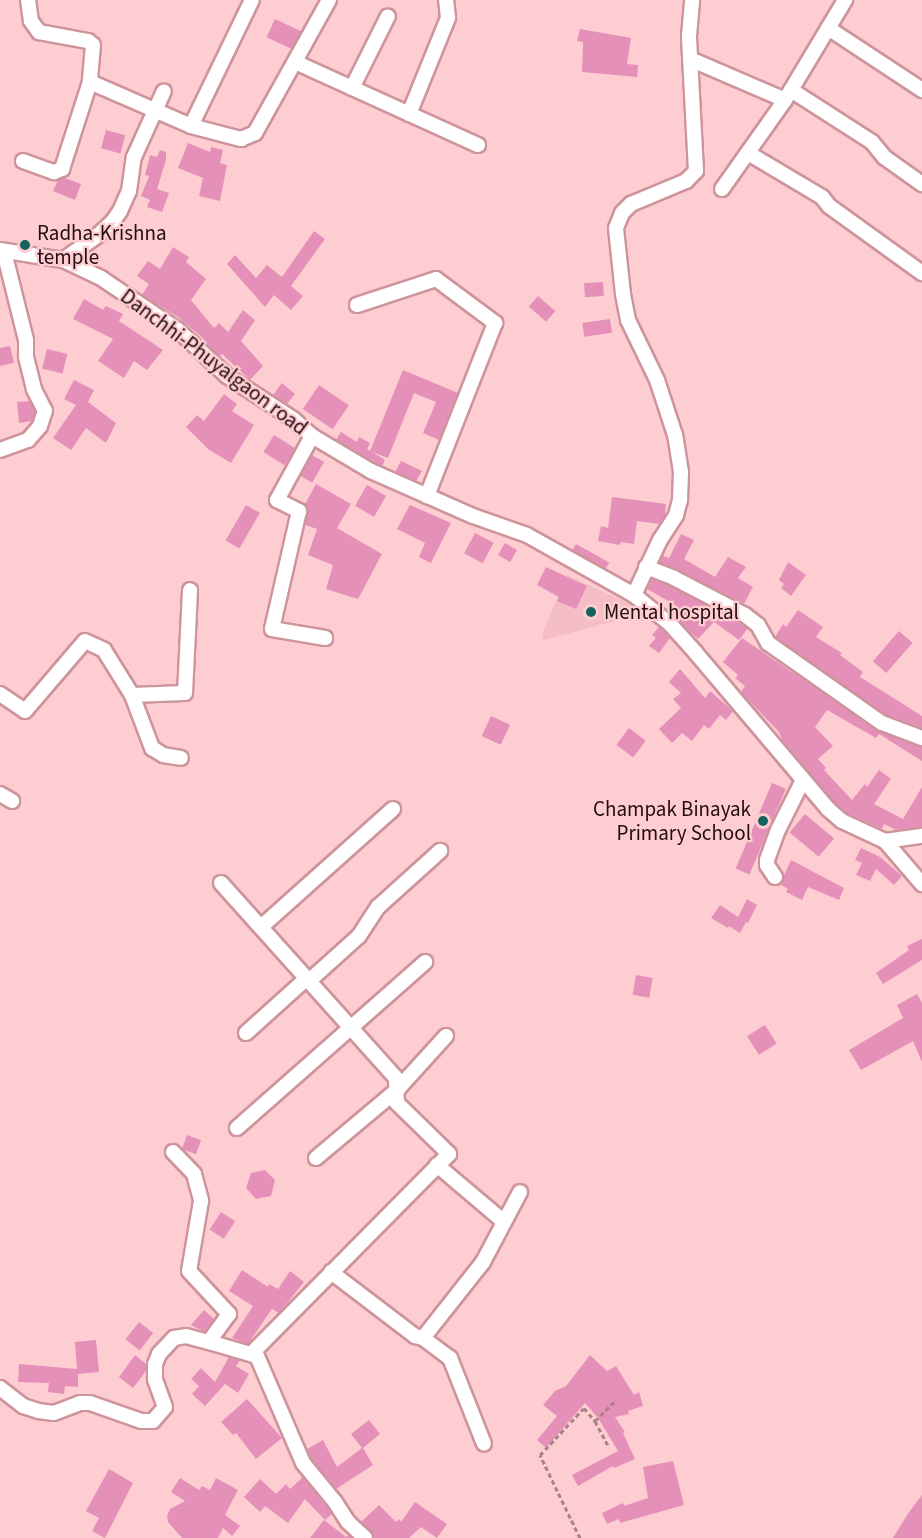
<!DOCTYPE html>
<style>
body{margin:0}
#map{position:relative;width:922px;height:1538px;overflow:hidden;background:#fecdd2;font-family:"Source Sans 3",sans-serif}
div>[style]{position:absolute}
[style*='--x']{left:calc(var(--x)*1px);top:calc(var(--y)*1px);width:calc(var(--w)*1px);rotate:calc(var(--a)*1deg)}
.built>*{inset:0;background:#f5bec4}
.building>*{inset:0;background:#e590b8;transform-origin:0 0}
.path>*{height:3px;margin-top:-1.5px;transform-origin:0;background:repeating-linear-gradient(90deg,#a88286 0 4.5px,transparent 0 7.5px)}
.roads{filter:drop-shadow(2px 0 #ce949b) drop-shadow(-2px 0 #ce949b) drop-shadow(0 2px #ce949b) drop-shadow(0 -2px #ce949b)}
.minor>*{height:14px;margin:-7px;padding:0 7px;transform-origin:7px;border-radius:7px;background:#fff}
.dots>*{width:16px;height:16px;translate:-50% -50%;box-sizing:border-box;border:3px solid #fecdd2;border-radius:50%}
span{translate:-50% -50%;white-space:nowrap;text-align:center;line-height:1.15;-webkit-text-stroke:4.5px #fecdd2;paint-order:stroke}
.poi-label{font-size:21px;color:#220d11}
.left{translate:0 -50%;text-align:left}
.right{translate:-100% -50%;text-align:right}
.street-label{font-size:21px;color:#220d11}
</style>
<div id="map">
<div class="built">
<div style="clip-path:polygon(567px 575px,634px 606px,627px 618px,544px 640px,542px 635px)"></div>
</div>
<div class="building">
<div style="left:275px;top:19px;width:29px;height:20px;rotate:25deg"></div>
<div style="clip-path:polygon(580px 29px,631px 38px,627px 64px,638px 65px,637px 77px,582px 72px,583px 42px,577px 41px)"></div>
<div style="left:106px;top:130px;width:20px;height:19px;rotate:15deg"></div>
<div style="clip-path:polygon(188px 143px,210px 152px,211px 147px,223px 150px,220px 163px,227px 165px,220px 201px,199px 196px,203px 178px,178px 168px)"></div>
<div style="clip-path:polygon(160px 150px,166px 152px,166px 160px,157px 189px,169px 193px,162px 212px,147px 207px,150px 200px,141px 196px,149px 176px,145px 175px,150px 155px,157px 157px)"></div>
<div style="clip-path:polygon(65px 178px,81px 184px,75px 200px,53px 191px,58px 180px)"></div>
<div style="clip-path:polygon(314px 231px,325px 239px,291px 286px,303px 296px,291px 310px,274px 295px,265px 307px,227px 264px,235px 255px,256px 278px,267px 265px,282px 277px)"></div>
<div style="clip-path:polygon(173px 247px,189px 257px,186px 262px,206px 279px,191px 300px,214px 328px,219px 323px,228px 332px,243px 310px,255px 320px,241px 341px,263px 366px,250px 380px,222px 354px,219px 357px,203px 341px,204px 339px,178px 317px,142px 295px,149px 284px,137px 276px,148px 261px,160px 269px)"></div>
<div style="left:603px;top:282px;width:14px;height:19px;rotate:86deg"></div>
<div style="left:538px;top:296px;width:23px;height:14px;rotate:41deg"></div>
<div style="clip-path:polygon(84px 299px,103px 310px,106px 306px,123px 314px,119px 321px,163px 350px,147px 370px,134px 361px,124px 378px,98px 361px,113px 339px,73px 319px)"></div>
<div style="left:610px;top:319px;width:14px;height:28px;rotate:82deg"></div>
<div style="clip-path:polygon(10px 346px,14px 363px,0 366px,0 348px)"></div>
<div style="left:47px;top:349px;width:21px;height:20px;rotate:14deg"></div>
<div style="clip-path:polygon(403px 370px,458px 393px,439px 440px,423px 433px,436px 402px,414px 393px,388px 458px,372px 452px,385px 460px,382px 466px,336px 440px,341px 432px,357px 442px,359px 437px,370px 443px,367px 449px,370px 451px)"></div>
<div style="clip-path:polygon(74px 380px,94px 390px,88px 402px,116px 423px,106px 443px,86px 428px,71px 450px,53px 438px,76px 405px,64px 399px)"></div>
<div style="clip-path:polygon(282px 383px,295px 394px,287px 404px,273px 395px)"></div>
<div style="left:319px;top:385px;width:36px;height:29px;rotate:34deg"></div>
<div style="clip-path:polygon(224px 394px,237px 404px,232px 411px,254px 425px,231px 463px,208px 449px,186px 427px,197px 415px,204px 421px)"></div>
<div style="clip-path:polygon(30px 401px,35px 412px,32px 421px,19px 423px,17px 402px)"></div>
<div style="left:274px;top:435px;width:25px;height:20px;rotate:32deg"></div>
<div style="left:312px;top:455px;width:14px;height:24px;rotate:30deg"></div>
<div style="clip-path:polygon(401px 461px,422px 471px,416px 481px,395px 472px)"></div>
<div style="clip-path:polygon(316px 484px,351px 504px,337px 528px,382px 554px,358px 599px,326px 589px,333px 565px,308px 555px,317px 529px,305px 525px,308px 510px,305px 504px)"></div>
<div style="left:367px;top:485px;width:22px;height:24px;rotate:30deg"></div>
<div style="clip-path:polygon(612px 497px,666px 504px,665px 516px,660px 524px,637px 521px,634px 544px,621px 542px,620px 545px,598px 541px,601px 526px,608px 528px)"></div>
<div style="left:246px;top:505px;width:16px;height:41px;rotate:30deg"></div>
<div style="clip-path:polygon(410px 505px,451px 523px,431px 563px,419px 557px,425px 543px,397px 529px)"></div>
<div style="left:475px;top:533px;width:21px;height:23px;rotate:28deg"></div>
<div style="clip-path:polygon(681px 534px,694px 540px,684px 559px,715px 577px,728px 557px,746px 567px,738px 578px,753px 587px,744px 604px,659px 563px,663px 556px,669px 558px)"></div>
<div style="left:505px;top:543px;width:14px;height:14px;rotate:30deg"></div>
<div style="left:576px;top:544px;width:38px;height:7px;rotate:29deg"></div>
<div style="clip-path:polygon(788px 562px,806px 575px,791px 596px,781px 588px,784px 584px,779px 580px)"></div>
<div style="clip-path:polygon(546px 567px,587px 586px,576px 609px,557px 601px,559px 597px,537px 585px)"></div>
<div style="clip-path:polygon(652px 579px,670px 586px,748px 628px,739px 640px,714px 622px,698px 639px,671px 613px,677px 606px,647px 589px)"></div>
<div style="clip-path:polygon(798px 610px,823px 627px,816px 637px,842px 653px,840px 655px,863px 672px,860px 677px,922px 716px,922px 728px,886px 715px,775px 637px,783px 624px,786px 627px)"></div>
<div style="clip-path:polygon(659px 627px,670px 638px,659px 653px,649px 646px,656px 638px,652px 635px)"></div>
<div style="left:899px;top:631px;width:18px;height:40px;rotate:41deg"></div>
<div style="clip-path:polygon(742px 638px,877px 730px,922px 747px,922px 761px,879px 734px,876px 738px,827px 710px,815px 727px,833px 746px,818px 759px,826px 768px,824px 770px,852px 800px,865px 784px,867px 787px,879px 770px,891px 779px,874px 804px,903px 819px,922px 787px,922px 827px,896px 830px,884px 824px,882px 829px,847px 813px,834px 803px,783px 741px,778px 731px,741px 692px,745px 686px,735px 678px,738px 675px,723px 662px)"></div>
<div style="clip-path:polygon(680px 669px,705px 698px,710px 691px,733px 711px,726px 720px,720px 715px,709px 729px,704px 725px,692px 741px,682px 733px,672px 743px,659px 729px,681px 708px,673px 699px,681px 693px,669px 682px)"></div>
<div style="left:491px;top:716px;width:21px;height:22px;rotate:25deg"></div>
<div style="left:629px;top:728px;width:21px;height:21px;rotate:37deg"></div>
<div style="left:772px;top:783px;width:15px;height:93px;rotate:23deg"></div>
<div style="left:805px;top:814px;width:38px;height:24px;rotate:40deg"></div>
<div style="clip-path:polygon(861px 848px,880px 857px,902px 876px,894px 885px,876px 869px,870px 881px,856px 875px,862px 863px,855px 860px)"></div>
<div style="clip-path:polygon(791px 860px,844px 888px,839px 900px,808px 887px,802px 900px,786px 892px,788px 889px,780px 884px)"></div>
<div style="clip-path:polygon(747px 899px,757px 905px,748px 923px,744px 921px,746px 922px,740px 933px,729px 926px,728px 928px,711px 918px,720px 905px,738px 917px)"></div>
<div style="clip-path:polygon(922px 939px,922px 960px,883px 984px,876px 973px,909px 950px,907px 946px)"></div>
<div style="left:636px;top:975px;width:17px;height:20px;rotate:10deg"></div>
<div style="clip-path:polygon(917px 994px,922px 1003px,922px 1062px,913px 1041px,861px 1070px,849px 1050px,903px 1018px,897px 1005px)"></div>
<div style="left:765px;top:1025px;width:22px;height:21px;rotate:58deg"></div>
<div style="left:187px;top:1135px;width:15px;height:15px;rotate:20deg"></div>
<div style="clip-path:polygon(265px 1170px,275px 1180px,271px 1196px,256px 1199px,246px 1188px,251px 1173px)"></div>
<div style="left:221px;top:1212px;width:17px;height:21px;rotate:33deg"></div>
<div style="clip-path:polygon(242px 1270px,268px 1287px,269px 1284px,278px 1289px,290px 1271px,304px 1282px,279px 1313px,272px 1309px,248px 1344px,232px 1338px,253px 1306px,229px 1291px)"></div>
<div style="clip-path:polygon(204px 1310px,214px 1319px,205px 1332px,191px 1325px)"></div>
<div style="left:139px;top:1322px;width:18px;height:22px;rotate:38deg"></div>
<div style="clip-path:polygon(96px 1340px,99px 1372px,78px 1374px,78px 1387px,65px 1386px,64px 1394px,48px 1392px,49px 1383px,18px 1382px,19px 1364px,77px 1369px,75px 1342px)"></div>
<div style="clip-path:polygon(135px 1355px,146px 1364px,146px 1371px,133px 1388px,119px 1377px)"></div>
<div style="clip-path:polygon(590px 1355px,607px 1371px,616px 1366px,634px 1395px,639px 1392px,643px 1406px,628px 1411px,629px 1414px,615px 1417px,625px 1432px,623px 1433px,635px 1459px,614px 1468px,613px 1466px,578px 1486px,572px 1475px,618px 1451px,598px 1418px,585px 1403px,546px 1448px,537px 1440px,557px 1416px,543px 1405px,555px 1391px,566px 1386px)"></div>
<div style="clip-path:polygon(229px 1357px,240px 1360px,236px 1366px,249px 1374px,238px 1393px,225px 1384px,205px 1406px,192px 1394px,199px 1386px,191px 1379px,201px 1368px,215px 1382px)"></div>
<div style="clip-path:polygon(247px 1399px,282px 1438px,256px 1459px,236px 1433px,233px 1435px,221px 1422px)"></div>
<div style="clip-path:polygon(369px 1420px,380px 1434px,363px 1448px,373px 1465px,336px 1489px,311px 1458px,307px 1449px,323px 1440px,337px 1467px,362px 1448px,351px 1434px)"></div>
<div style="clip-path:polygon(673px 1461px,684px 1505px,620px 1523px,619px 1519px,607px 1524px,602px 1513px,623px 1503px,624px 1506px,648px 1498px,643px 1467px)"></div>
<div style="clip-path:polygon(109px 1469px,133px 1483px,105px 1538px,92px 1531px,99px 1518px,86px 1511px)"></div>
<div style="clip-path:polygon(303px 1477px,332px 1514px,325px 1520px,305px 1499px,288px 1523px,265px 1506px,260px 1512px,244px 1497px,260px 1479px,276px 1494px,286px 1484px,290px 1489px)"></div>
<div style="clip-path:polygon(180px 1478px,199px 1490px,202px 1486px,210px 1490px,216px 1478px,238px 1490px,225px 1515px,240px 1526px,232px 1536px,223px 1528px,218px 1538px,182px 1538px,168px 1522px,167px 1516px,170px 1509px,185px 1501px,171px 1492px)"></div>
<div style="clip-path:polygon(922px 1495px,922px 1538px,893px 1538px,909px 1512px)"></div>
<div style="clip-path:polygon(415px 1502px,447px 1524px,437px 1538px,421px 1527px,409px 1538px,374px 1538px,361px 1522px,379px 1505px,396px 1522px,399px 1519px,401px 1522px)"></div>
<div style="clip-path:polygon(324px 1520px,346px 1537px,349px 1535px,352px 1538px,310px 1538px)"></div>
</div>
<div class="path">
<div style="--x:595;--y:1421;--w:27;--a:-45"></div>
<div style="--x:580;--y:1538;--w:92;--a:-115.7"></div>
<div style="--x:540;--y:1455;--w:64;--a:-46.9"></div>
<div style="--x:584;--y:1408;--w:17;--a:50"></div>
<div style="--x:595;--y:1421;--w:27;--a:62"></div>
</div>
<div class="roads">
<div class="minor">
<div style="--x:28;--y:0;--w:21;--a:82"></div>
<div style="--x:31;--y:21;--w:14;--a:54"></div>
<div style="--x:39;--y:32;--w:50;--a:10.4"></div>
<div style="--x:88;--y:41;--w:6;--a:39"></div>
<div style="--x:93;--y:45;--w:37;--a:95"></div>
<div style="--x:90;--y:82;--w:110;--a:23.5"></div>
<div style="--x:191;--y:126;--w:52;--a:14.6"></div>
<div style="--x:241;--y:139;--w:15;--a:-23"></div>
<div style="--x:255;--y:133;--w:152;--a:-60.9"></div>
<div style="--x:828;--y:28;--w:113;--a:33.4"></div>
<div style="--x:690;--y:59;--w:103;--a:23.3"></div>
<div style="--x:295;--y:62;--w:201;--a:24.4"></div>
<div style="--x:352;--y:88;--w:80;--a:-63.4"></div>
<div style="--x:791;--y:90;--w:96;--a:32.7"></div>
<div style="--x:872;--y:142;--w:19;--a:51"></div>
<div style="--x:884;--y:157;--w:47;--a:35.4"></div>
<div style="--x:409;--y:114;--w:104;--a:-67.9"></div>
<div style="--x:448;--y:18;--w:18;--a:-96"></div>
<div style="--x:191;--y:126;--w:140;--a:-64.2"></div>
<div style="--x:748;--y:153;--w:86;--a:30.7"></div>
<div style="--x:822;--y:197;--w:11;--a:52"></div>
<div style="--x:829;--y:206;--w:115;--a:35.8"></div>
<div style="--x:23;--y:161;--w:33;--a:20"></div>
<div style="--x:54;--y:172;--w:9;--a:-21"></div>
<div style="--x:62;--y:169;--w:91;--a:-72.2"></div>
<div style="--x:722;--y:189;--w:109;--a:-54.7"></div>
<div style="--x:785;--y:100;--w:117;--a:-59"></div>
<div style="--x:0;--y:250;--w:64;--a:9"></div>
<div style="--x:63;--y:260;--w:42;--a:25.3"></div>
<div style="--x:101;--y:278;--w:93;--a:34"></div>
<div style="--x:178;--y:330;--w:67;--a:43.2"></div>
<div style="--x:227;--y:376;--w:79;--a:33.1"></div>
<div style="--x:293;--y:419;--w:25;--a:42"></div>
<div style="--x:312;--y:436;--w:69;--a:30.7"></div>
<div style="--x:371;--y:471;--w:111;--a:23.8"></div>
<div style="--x:473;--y:516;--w:57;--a:19.4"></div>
<div style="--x:527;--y:535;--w:123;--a:29.3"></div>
<div style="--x:634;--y:595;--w:46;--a:38.9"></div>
<div style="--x:670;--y:624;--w:38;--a:48"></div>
<div style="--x:695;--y:652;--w:206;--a:49.7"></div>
<div style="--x:828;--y:809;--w:18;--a:41"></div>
<div style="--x:842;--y:821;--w:47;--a:24.9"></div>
<div style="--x:885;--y:841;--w:57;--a:49.3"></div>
<div style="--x:63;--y:260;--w:42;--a:-35.2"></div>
<div style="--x:97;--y:236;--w:22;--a:-43"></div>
<div style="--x:113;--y:221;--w:12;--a:-55"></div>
<div style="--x:120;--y:211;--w:22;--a:-66"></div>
<div style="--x:129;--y:191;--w:34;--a:-82"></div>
<div style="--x:134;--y:157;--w:72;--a:-65.6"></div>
<div style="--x:357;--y:305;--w:83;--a:-18.2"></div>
<div style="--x:436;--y:279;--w:74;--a:36.7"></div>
<div style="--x:495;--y:323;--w:186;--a:111.5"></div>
<div style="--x:312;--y:436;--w:73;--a:118.7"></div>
<div style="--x:277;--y:500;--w:25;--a:27"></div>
<div style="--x:299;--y:511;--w:121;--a:102.9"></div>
<div style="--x:272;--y:629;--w:54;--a:9.6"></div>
<div style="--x:0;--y:450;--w:30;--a:-20"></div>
<div style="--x:28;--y:440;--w:18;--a:-49"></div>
<div style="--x:40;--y:426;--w:16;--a:-72"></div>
<div style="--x:45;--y:411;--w:25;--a:-117"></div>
<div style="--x:34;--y:389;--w:34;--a:-104"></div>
<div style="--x:26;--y:356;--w:16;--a:-90"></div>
<div style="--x:26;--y:340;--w:91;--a:-104"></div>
<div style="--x:646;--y:567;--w:30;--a:21"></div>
<div style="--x:674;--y:578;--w:80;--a:27.5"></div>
<div style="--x:745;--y:615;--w:16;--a:38"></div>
<div style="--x:758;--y:625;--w:21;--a:61"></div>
<div style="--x:768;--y:643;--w:139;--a:35.1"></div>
<div style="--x:882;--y:723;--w:43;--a:20.6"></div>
<div style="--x:634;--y:595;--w:61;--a:-64.7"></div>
<div style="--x:660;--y:540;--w:30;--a:-57"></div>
<div style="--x:676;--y:515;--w:16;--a:-75"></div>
<div style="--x:680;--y:500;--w:28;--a:-88"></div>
<div style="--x:681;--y:472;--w:37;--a:-99"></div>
<div style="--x:675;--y:435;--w:58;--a:-108.1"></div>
<div style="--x:657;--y:380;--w:67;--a:-115.8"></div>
<div style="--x:628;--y:320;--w:26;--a:-101"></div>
<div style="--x:623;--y:294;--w:66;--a:-96.1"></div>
<div style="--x:616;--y:228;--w:16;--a:-68"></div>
<div style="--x:622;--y:213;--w:13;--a:-45"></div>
<div style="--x:631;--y:204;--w:60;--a:-22.7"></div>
<div style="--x:686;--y:181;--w:14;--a:-45"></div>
<div style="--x:696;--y:171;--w:135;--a:-93"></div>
<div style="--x:689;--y:36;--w:36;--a:-85"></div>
<div style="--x:0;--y:694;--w:30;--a:34"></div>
<div style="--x:25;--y:711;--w:92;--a:-49.4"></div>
<div style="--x:85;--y:641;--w:21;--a:25"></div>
<div style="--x:104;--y:650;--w:53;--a:58.1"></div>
<div style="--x:132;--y:695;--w:57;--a:69.3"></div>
<div style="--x:152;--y:748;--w:13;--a:32"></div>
<div style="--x:163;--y:755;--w:18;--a:9"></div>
<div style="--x:132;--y:695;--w:53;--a:-2.2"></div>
<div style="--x:185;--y:693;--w:103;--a:-87.2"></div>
<div style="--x:0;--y:794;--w:14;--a:30"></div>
<div style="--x:885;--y:841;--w:37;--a:-8"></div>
<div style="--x:775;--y:877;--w:14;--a:-124"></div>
<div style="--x:767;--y:865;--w:5;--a:-90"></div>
<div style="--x:767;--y:860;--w:32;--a:-70"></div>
<div style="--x:778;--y:830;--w:56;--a:-63.4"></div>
<div style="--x:221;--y:883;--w:262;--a:48.1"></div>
<div style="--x:396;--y:1078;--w:25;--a:88"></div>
<div style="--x:397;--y:1103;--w:73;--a:44.4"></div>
<div style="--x:449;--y:1154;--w:280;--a:134.7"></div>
<div style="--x:261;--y:927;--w:177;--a:-41.8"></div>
<div style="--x:309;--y:981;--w:67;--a:-42"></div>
<div style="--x:359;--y:936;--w:35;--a:-57"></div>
<div style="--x:378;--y:907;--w:84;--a:-42.1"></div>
<div style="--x:246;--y:1033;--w:82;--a:-42"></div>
<div style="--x:237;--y:1128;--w:251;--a:-41.4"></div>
<div style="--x:173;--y:1152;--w:30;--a:46"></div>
<div style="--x:194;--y:1174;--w:28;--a:75"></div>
<div style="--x:201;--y:1201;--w:71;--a:99.7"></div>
<div style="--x:189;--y:1271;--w:59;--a:47.1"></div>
<div style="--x:229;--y:1314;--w:34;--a:126"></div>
<div style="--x:209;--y:1342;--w:50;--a:16.3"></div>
<div style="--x:257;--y:1356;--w:116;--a:66.7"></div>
<div style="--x:303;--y:1463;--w:50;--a:50.6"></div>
<div style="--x:335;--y:1502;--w:24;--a:57"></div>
<div style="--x:348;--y:1522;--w:23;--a:43"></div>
<div style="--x:316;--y:1158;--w:106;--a:-40"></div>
<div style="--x:397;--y:1090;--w:73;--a:-47.8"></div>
<div style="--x:437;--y:1165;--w:87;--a:40.3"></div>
<div style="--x:331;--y:1272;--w:106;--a:37.3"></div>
<div style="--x:415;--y:1336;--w:8;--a:14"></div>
<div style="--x:423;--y:1338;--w:34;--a:37"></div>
<div style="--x:450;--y:1358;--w:92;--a:68.4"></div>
<div style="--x:423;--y:1338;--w:97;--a:-51.7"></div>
<div style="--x:483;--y:1262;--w:79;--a:-62.1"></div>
<div style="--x:0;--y:1388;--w:29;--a:38"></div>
<div style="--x:23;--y:1406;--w:16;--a:18"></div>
<div style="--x:38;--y:1411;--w:16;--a:7"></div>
<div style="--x:54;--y:1413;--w:28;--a:-21"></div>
<div style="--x:80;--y:1403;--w:10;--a:0"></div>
<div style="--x:90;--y:1403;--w:54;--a:19.4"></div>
<div style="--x:141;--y:1421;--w:12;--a:0"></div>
<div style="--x:153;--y:1421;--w:18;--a:-49"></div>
<div style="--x:165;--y:1407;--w:30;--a:-110"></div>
<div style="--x:155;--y:1379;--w:15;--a:-90"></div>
<div style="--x:155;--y:1364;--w:11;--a:-68"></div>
<div style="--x:159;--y:1354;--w:22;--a:-47"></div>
<div style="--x:174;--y:1338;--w:12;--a:-9"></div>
<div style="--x:186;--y:1336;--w:24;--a:15"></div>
</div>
</div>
<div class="dots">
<div style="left:25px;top:245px;background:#146360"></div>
<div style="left:591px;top:612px;background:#146360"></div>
<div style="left:763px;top:821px;background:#146360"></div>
</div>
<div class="poi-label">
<span class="left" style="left:37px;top:245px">Radha-Krishna<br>temple</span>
<span class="left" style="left:604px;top:612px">Mental hospital</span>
<span class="right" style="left:751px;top:821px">Champak Binayak<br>Primary School</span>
</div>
<div class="street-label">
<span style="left:214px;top:362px;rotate:37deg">Danchhi-Phuyalgaon road</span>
</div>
</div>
